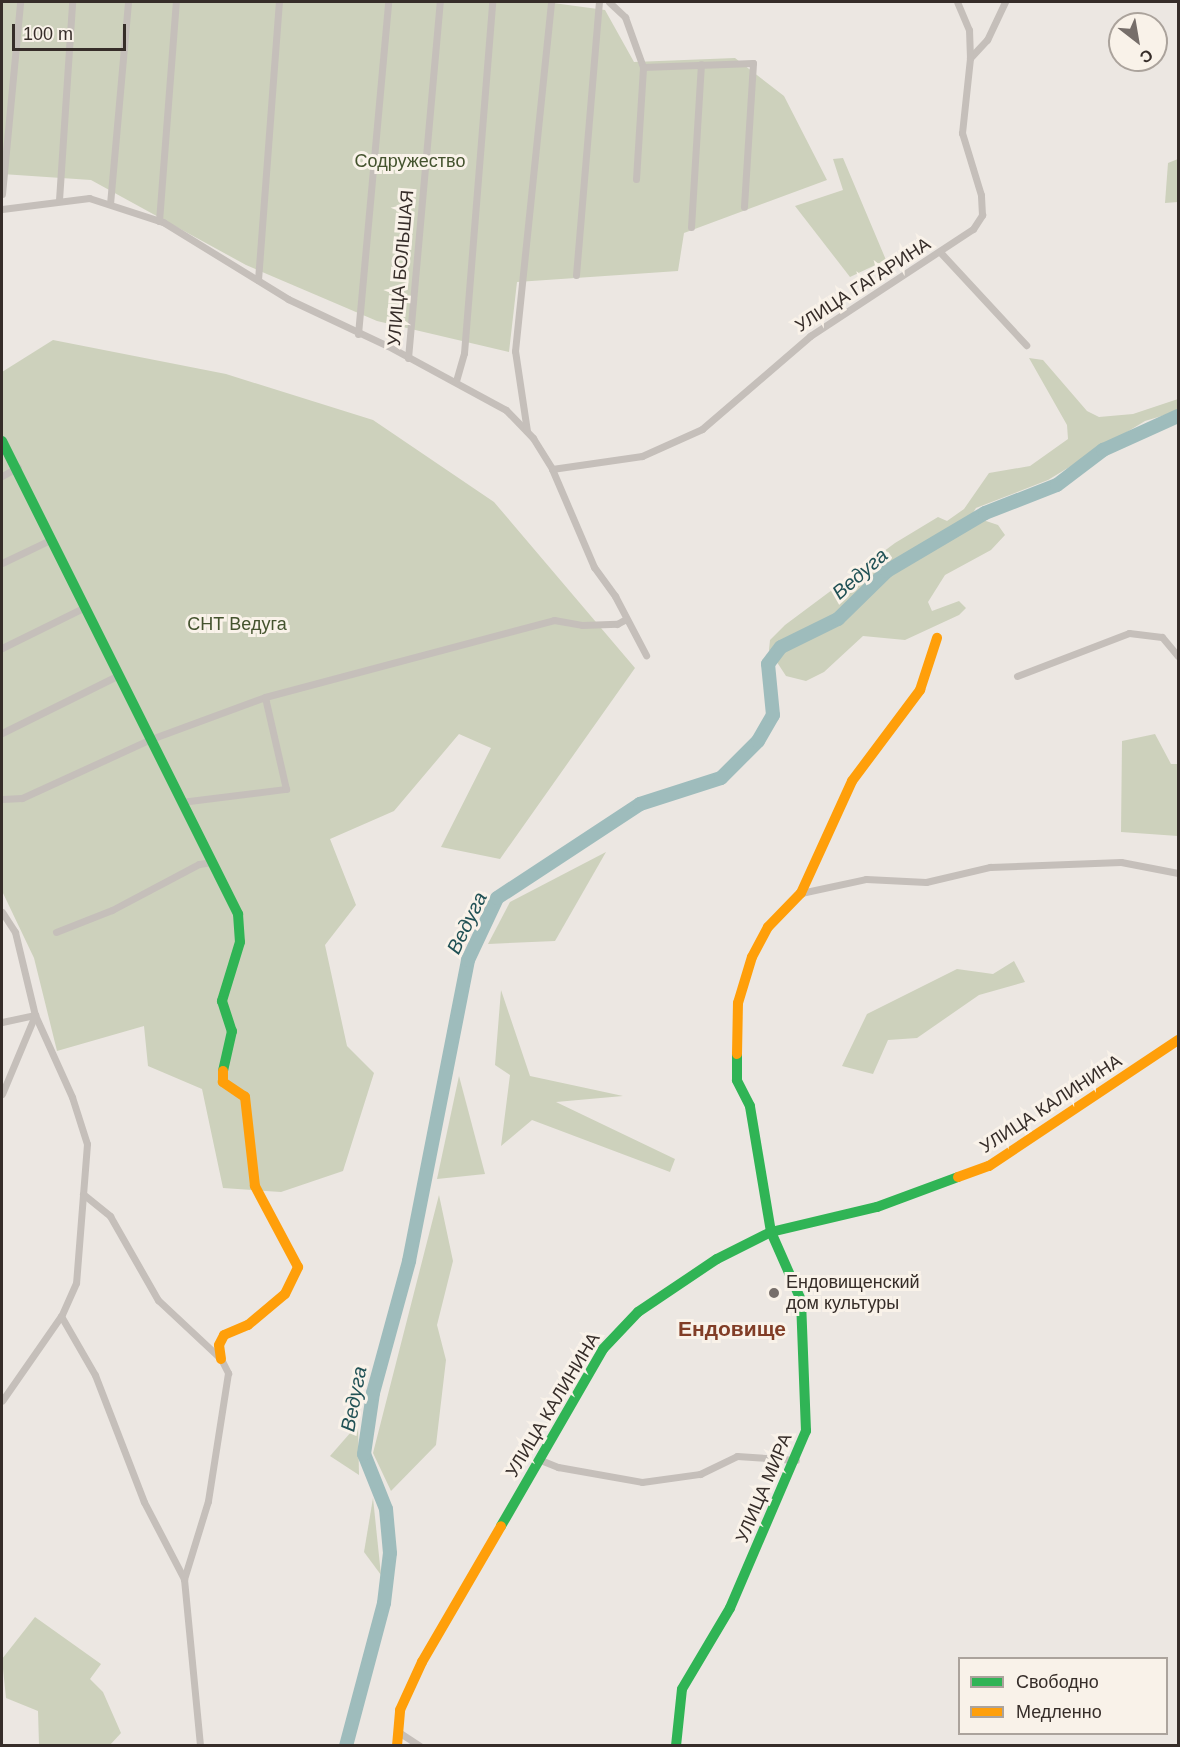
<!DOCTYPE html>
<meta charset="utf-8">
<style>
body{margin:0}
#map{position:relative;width:1180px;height:1747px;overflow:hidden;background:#ece7e2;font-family:Arial,sans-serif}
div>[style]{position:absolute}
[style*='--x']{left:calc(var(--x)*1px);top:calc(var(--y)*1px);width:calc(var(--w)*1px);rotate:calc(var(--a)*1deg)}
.green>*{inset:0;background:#cdd1bc}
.river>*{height:14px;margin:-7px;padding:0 7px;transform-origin:7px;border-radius:7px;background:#9ebcbc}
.street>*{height:7px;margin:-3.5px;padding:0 3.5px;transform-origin:3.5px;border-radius:3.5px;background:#c5bfba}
.fast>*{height:10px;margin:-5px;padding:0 5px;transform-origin:5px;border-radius:5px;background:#30b455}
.slow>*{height:10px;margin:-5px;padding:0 5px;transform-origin:5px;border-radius:5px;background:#ff9f0a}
.dots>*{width:16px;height:16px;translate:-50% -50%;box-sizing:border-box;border:3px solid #f9f2e9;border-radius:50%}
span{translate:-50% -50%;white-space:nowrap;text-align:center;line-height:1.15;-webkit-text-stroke:6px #f9f2e9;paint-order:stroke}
.park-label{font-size:18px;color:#44532e}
.street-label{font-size:18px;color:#362d29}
.poi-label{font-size:18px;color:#362d29}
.left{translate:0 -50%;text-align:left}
.water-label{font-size:20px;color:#205155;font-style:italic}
.quarter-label{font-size:21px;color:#813d26;font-weight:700}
.frame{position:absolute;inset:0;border:3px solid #362d29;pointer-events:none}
.legend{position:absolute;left:958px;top:1657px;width:210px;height:78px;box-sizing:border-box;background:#f9f2e9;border:2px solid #aba39c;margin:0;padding:8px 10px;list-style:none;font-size:18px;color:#362d29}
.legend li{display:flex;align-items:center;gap:12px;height:30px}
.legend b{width:30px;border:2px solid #aba39c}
.north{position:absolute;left:1108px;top:12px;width:60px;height:60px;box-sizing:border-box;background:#f9f2e9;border:2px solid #aba39c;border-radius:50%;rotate:149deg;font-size:16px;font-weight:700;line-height:24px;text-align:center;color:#362d29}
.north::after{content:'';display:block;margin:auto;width:21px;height:27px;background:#766e6a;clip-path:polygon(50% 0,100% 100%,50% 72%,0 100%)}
.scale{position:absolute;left:12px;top:24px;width:114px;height:27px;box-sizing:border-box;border:3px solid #362d29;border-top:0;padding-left:8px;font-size:18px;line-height:21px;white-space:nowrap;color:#362d29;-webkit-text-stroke:4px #f9f2e9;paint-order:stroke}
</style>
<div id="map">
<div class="green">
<div style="clip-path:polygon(2px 2px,546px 2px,605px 10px,634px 62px,735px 58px,784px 96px,827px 180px,684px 233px,678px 271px,517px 282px,509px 352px,377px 321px,246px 265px,91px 180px,2px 174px)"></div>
<div style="clip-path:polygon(843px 158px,886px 260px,850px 277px,795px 206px,843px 190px,833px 159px)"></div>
<div style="clip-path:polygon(1178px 159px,1178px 202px,1165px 203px,1168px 163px)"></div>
<div style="clip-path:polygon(53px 340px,226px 374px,373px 420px,494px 502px,635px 668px,500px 859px,441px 847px,491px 748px,459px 734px,394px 811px,330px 839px,356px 905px,325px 945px,347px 1046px,374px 1073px,343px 1171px,281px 1192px,223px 1188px,202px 1089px,148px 1066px,144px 1026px,57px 1051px,34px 958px,2px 891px,2px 372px)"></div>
<div style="clip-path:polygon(1029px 358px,1043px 360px,1087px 411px,1099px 417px,1133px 414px,1178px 399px,1178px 411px,1145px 421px,1048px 480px,976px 508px,971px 516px,998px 525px,1005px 535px,991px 550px,945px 575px,928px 602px,932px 611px,959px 601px,966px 608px,959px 615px,905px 640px,863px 636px,824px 672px,806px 681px,786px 676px,769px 650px,770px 640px,785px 625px,895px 543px,938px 517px,947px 521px,964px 509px,989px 473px,1030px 466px,1068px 439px,1067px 425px)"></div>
<div style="clip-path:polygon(1155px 734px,1171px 764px,1178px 764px,1178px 836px,1121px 832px,1122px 741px)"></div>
<div style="clip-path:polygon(606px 852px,555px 941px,488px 944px,510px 902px)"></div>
<div style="clip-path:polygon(1014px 961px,1025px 982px,979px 995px,917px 1038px,888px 1040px,873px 1074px,842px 1066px,867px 1014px,957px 969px,993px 974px)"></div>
<div style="clip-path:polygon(501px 990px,530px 1076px,623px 1096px,556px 1102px,675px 1159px,670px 1172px,532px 1120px,501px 1146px,510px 1075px,495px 1065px)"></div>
<div style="clip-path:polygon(459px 1076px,485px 1174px,437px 1179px)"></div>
<div style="clip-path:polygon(439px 1195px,453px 1261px,437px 1325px,446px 1360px,436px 1445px,391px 1491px,373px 1453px)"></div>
<div style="clip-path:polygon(358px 1424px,359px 1475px,330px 1456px)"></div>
<div style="clip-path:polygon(373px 1498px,381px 1575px,364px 1552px)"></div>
<div style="clip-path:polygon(35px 1617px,101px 1664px,90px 1679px,103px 1692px,121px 1733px,110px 1745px,39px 1745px,38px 1711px,6px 1698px,2px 1659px)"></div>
</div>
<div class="river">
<div style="--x:346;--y:1746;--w:148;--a:-75.1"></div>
<div style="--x:384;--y:1603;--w:50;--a:-83.2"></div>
<div style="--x:390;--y:1553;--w:44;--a:-95.2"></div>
<div style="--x:386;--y:1509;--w:59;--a:-111.8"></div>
<div style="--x:364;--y:1454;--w:62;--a:-81.6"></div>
<div style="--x:373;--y:1393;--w:137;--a:-74.7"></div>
<div style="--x:409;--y:1261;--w:307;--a:-78.9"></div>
<div style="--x:468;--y:960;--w:68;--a:-64.9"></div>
<div style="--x:497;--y:898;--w:171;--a:-33.3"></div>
<div style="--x:640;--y:804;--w:85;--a:-17.8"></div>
<div style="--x:721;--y:778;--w:52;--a:-45"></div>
<div style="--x:758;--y:741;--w:30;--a:-60"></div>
<div style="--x:773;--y:715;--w:51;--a:-95.6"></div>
<div style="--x:768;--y:664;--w:21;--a:-53"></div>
<div style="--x:781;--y:647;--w:64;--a:-26.2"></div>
<div style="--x:838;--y:619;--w:69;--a:-44.4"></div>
<div style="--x:887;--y:571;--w:114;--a:-30.6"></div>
<div style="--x:985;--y:513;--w:77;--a:-21.3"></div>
<div style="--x:1057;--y:485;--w:58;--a:-37.3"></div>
<div style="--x:1103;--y:450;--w:82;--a:-24.4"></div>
</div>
<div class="street">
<div style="--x:609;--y:2;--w:22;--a:43"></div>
<div style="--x:625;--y:17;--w:53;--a:70.2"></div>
<div style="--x:643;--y:67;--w:110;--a:-2.1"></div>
<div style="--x:753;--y:63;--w:144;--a:93.6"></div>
<div style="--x:970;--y:58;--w:25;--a:-47"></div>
<div style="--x:987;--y:40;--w:42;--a:-64.7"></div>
<div style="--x:636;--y:179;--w:112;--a:-86.4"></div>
<div style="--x:2;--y:194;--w:193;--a:-84.6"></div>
<div style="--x:59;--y:200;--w:198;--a:-86.2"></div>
<div style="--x:110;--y:204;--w:203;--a:-84.9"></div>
<div style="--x:2;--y:209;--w:88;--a:-7.2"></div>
<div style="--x:89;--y:198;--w:78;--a:18"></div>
<div style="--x:163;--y:222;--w:147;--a:31.6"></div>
<div style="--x:288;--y:299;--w:110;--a:25.2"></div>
<div style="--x:388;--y:346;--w:134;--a:28.5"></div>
<div style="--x:506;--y:410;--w:39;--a:46"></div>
<div style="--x:533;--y:438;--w:36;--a:58"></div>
<div style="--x:552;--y:469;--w:107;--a:66.8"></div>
<div style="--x:594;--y:567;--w:36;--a:54"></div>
<div style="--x:615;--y:596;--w:67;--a:62.3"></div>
<div style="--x:159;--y:221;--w:220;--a:-85.6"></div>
<div style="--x:691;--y:227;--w:163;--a:-86.5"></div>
<div style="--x:940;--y:252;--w:127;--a:47.2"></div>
<div style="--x:576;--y:275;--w:274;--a:-85.2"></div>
<div style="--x:258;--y:280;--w:279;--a:-85.7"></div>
<div style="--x:358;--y:334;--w:333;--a:-84.8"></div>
<div style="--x:408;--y:358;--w:357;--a:-84.9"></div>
<div style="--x:456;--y:381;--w:29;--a:-74"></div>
<div style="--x:464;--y:353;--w:352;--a:-85.4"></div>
<div style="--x:527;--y:431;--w:81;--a:-98.5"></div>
<div style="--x:515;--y:351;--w:351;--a:-84.1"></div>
<div style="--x:552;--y:469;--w:91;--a:-8.2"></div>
<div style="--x:642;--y:456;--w:66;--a:-24.2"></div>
<div style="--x:702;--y:429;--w:143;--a:-40.7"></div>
<div style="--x:810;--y:336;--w:195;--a:-33.3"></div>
<div style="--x:973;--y:229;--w:17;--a:-57"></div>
<div style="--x:982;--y:215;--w:20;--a:-93"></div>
<div style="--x:981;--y:195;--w:65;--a:-107"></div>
<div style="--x:962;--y:133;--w:75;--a:-83.9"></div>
<div style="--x:970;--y:58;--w:28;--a:-92"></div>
<div style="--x:969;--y:30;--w:30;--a:-113"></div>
<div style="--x:2;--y:476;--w:18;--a:-29"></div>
<div style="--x:2;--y:563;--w:53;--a:-25.6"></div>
<div style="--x:2;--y:648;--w:93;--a:-26.3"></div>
<div style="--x:1017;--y:676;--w:120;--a:-21"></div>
<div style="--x:1129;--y:633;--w:33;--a:7"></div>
<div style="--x:1162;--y:637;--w:25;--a:50"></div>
<div style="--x:2;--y:733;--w:131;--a:-26.4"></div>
<div style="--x:2;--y:799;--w:20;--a:-3"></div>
<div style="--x:22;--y:798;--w:142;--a:-24.6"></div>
<div style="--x:151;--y:739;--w:121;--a:-20.2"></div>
<div style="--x:181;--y:802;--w:106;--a:-7.1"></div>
<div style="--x:286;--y:789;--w:94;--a:-102.9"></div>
<div style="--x:265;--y:697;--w:299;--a:-14.9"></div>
<div style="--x:554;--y:620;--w:28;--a:10"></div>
<div style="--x:582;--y:625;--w:35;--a:-2"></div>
<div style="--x:617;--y:624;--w:10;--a:-29"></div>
<div style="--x:801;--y:893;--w:66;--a:-12.2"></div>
<div style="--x:866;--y:879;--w:60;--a:2.9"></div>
<div style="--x:926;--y:882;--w:66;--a:-13.2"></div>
<div style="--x:990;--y:867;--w:131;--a:-2.2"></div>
<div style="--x:1121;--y:862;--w:58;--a:10.9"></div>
<div style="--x:2;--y:912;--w:24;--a:57"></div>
<div style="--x:15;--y:932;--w:85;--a:76.5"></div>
<div style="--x:35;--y:1015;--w:90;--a:65.7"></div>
<div style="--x:72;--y:1097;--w:49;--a:72.3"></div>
<div style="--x:87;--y:1144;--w:139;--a:94.5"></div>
<div style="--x:76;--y:1283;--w:36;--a:114"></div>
<div style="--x:61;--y:1316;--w:103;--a:124.8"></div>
<div style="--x:56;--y:932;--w:60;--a:-21.4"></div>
<div style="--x:112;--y:910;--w:98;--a:-27.9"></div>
<div style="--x:199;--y:864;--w:13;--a:-9"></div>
<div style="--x:2;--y:1022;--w:34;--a:-12"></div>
<div style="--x:2;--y:1094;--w:86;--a:-67.3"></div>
<div style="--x:83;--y:1194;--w:35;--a:39"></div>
<div style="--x:110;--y:1216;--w:97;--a:60.3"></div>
<div style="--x:158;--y:1300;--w:86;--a:43.1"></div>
<div style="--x:221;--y:1359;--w:16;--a:63"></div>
<div style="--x:228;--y:1373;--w:130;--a:98.9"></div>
<div style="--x:208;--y:1501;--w:82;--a:107.1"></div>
<div style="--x:184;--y:1579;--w:168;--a:84.5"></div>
<div style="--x:61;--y:1316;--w:68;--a:60"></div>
<div style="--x:95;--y:1375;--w:136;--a:68.9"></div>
<div style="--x:144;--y:1502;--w:87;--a:62.5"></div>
<div style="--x:538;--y:1459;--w:22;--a:22"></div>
<div style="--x:558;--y:1467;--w:85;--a:10.1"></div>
<div style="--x:642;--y:1482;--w:59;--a:-7.9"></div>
<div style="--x:700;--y:1474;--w:41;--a:-25.9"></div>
<div style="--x:737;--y:1456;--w:59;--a:3.9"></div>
<div style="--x:400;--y:1733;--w:24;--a:33"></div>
</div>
<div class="fast">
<div style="--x:2;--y:441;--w:529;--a:63.48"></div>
<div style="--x:238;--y:914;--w:28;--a:86"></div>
<div style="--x:240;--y:942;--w:62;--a:107"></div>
<div style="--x:222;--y:1001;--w:32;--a:72"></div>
<div style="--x:232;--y:1031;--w:41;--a:102.7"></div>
<div style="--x:501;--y:1526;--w:204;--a:-60"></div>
<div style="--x:603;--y:1349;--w:51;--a:-46.6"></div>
<div style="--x:638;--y:1312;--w:95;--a:-33.9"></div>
<div style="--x:717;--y:1259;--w:60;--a:-26.6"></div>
<div style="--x:771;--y:1232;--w:109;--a:-13.3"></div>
<div style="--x:877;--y:1207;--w:86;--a:-20.3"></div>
<div style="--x:676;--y:1746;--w:57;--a:-84"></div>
<div style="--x:682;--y:1689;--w:94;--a:-59.3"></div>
<div style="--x:730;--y:1608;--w:193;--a:-66.8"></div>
<div style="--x:806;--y:1431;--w:131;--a:-92.2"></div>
<div style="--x:801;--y:1300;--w:74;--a:-113.8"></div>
<div style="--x:771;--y:1232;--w:128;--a:-99.5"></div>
<div style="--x:750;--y:1106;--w:29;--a:-117"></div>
<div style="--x:737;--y:1080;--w:26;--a:-90"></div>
</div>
<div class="slow">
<div style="--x:737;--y:1054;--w:51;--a:-88.9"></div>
<div style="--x:738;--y:1003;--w:48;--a:-73.1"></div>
<div style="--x:752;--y:957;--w:34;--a:-62"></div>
<div style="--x:768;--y:927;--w:47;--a:-45.9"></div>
<div style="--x:801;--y:893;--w:123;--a:-65.5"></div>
<div style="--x:852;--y:781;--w:114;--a:-53.2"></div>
<div style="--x:920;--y:690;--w:55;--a:-71.9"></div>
<div style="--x:958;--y:1177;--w:33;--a:-20"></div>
<div style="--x:989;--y:1166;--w:227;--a:-33.7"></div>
<div style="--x:221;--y:1359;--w:14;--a:-98"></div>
<div style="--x:219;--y:1345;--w:11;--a:-63"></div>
<div style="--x:224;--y:1335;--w:26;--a:-23"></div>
<div style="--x:248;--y:1325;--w:48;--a:-40"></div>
<div style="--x:285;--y:1294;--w:30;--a:-64"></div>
<div style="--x:298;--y:1267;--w:92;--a:-118"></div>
<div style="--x:255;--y:1186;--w:90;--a:-96.4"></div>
<div style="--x:245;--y:1097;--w:27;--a:-146"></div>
<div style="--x:223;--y:1082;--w:11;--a:-90"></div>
<div style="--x:397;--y:1746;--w:36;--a:-85"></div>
<div style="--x:400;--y:1710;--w:53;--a:-65.4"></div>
<div style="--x:422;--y:1662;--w:157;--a:-59.8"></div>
</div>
<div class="dots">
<div style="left:774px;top:1293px;background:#766e6a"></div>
</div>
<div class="park-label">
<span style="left:410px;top:161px">Содружество</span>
<span style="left:237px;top:624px">СНТ Ведуга</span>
</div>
<div class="street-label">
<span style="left:401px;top:268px;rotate:-85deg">УЛИЦА БОЛЬШАЯ</span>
<span style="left:863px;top:285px;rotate:-33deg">УЛИЦА ГАГАРИНА</span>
<span style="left:1051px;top:1104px;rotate:-33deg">УЛИЦА КАЛИНИНА</span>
<span style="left:553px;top:1405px;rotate:-59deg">УЛИЦА КАЛИНИНА</span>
<span style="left:764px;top:1488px;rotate:-67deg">УЛИЦА МИРА</span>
</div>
<div class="poi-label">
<span class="left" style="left:786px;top:1293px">Ендовищенский<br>дом культуры</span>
</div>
<div class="water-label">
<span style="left:860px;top:574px;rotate:-41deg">Ведуга</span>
<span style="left:467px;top:923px;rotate:-64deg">Ведуга</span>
<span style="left:354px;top:1399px;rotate:-79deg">Ведуга</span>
</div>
<div class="quarter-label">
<span style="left:732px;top:1329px">Ендовище</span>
</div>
<div class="frame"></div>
<ul class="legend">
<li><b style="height:8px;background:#30b455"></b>Свободно</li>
<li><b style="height:8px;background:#ff9f0a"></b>Медленно</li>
</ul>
<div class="north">С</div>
<div class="scale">100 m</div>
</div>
